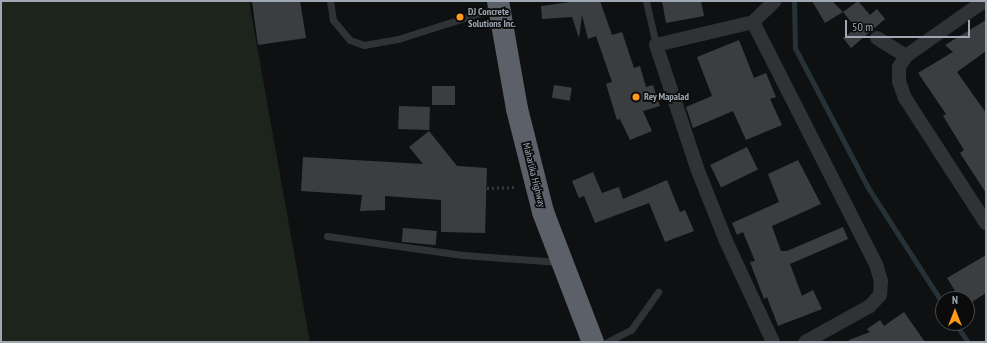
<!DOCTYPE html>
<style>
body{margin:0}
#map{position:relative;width:987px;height:343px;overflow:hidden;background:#0f1011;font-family:"PT Sans Narrow",sans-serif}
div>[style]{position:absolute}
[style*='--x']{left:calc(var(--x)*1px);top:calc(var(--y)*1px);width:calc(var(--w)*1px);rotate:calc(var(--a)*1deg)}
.green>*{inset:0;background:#1c241c}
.stream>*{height:5px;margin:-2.5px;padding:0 2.5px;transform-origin:2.5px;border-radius:2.5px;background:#273238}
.building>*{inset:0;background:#3b3e41;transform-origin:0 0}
.path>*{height:2.5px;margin-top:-1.25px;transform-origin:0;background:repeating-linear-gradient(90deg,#36393e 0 2px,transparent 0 5px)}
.lane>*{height:7px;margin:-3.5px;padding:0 3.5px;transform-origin:3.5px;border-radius:3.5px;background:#303236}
.street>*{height:14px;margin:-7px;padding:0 7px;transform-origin:7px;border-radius:7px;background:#303236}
.highway>*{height:22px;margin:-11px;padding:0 11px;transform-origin:11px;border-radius:11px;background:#5c6068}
.dots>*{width:11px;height:11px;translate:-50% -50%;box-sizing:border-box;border:2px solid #0b0b0c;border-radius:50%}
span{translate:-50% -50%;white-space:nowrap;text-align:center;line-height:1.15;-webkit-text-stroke:3.5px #0b0b0c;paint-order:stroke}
.poi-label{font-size:10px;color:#9fa8b3;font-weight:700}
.left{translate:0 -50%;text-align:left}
.street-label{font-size:10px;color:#9fa8b3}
.frame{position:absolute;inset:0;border:2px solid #9fa8b3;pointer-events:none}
.north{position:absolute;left:935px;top:291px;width:40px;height:40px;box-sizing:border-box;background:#0b0b0c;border:1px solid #464a4f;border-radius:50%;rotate:0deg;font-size:11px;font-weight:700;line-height:16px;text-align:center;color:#9fa8b3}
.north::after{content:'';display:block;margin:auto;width:14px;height:18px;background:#ff9a1a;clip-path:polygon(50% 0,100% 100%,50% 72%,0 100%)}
.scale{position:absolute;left:845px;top:20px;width:125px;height:18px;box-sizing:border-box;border:2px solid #9fa8b3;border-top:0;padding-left:5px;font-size:12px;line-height:14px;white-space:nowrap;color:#9fa8b3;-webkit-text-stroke:3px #0b0b0c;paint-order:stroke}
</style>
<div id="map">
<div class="green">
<div style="clip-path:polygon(1px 1px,249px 1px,310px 342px,1px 342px)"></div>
</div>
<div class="stream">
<div style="--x:794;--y:1;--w:47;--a:88.8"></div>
<div style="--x:795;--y:48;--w:156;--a:62.4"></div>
<div style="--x:867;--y:186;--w:140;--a:57.2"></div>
<div style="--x:955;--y:323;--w:23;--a:56"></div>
</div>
<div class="building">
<div style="clip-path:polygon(252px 1px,300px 1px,306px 38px,258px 45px)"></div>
<div style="clip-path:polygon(578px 1px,600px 1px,612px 35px,622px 32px,634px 68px,640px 66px,646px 87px,653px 85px,660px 106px,643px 111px,652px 131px,630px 140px,620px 119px,617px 120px,606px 84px,612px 82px,596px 36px,588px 39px,582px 15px,579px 38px,572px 17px,542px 19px,541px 6px)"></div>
<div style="clip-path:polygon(662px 1px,701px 1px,704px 16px,666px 23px)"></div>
<div style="clip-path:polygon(812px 1px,832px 1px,843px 12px,825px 23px)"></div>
<div style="clip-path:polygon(858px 1px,870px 15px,877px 9px,885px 19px,851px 48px,843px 38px,856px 28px,843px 12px)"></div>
<div style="clip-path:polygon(986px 20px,986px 51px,957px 72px,986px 113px,986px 193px,960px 153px,964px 150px,943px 116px,946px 114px,918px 73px,953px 52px,945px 45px)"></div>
<div style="clip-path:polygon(739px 40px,754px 78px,766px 73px,776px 97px,770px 99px,782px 125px,746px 140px,733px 111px,693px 128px,686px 107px,712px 96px,697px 57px)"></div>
<div style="left:554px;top:85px;width:18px;height:13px;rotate:9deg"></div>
<div style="left:455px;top:86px;width:19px;height:23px;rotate:90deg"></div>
<div style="left:399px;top:106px;width:31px;height:23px;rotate:2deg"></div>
<div style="clip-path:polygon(429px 131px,457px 166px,487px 168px,485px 233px,441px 232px,441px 200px,385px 196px,385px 210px,360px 211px,362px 195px,301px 191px,303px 157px,423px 164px,409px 147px)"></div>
<div style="left:747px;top:147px;width:25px;height:41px;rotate:64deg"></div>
<div style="clip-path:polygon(798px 160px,821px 204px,772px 226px,781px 251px,787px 251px,843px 227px,848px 239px,790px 264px,802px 296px,813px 290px,822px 309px,778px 326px,767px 297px,764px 299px,756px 278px,750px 262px,755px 261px,743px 232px,737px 235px,732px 223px,779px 202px,768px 174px)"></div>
<div style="clip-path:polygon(593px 172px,602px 193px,619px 187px,623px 199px,667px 180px,680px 212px,685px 210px,694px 231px,665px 242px,649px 203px,595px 223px,584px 196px,579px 198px,572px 181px)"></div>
<div style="left:403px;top:228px;width:34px;height:14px;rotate:5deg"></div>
<div style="clip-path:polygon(986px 255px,986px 293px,967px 305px,967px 299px,960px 299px,947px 278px)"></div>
<div style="clip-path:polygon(904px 312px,925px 342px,849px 342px,849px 340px,870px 332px,867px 329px,880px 320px,884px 326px)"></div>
</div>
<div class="path">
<div style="--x:487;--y:188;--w:30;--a:-2"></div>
</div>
<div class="lane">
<div style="--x:330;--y:1;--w:19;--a:81"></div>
<div style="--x:333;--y:20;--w:26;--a:50"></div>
<div style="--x:350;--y:40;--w:15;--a:20"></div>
<div style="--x:364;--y:45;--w:35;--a:-10"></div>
<div style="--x:398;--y:39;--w:103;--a:-17.6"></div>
<div style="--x:646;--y:1;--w:45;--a:77.2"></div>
<div style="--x:327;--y:236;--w:137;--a:8"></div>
<div style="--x:463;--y:255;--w:96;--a:4.2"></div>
<div style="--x:607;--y:342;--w:27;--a:-27"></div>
<div style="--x:631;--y:330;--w:47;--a:-54.6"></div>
</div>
<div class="street">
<div style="--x:984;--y:1;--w:95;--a:144.8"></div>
<div style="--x:906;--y:56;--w:13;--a:122"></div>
<div style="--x:899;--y:67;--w:14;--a:90"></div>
<div style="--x:899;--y:81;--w:18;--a:71"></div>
<div style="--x:905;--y:98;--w:149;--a:57.1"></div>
<div style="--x:753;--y:22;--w:271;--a:63.1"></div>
<div style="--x:876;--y:264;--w:18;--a:74"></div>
<div style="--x:881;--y:281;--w:14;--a:94"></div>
<div style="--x:880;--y:295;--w:15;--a:132"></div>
<div style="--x:870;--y:306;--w:74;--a:151"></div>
<div style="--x:877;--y:38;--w:34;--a:32"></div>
<div style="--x:773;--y:342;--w:111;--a:-115"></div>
<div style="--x:726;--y:241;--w:79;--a:-111.7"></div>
<div style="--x:697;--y:168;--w:130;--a:-108.4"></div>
<div style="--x:656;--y:45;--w:100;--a:-13.3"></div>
<div style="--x:753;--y:22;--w:30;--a:-44"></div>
</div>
<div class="highway">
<div style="--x:498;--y:1;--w:110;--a:80"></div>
<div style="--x:517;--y:109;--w:106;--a:75.8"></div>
<div style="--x:543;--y:212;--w:139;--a:69"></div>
</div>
<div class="dots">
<div style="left:460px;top:17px;background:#ff9a1a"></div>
<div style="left:636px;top:97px;background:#ff9a1a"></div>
</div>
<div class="poi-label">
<span class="left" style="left:468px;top:17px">DJ Concrete<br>Solutions Inc.</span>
<span class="left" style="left:644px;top:97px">Rey Mapalad</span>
</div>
<div class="street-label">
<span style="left:534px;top:175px;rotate:76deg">Maharlika Highway</span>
</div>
<div class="frame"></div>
<div class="north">N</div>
<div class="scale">50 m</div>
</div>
